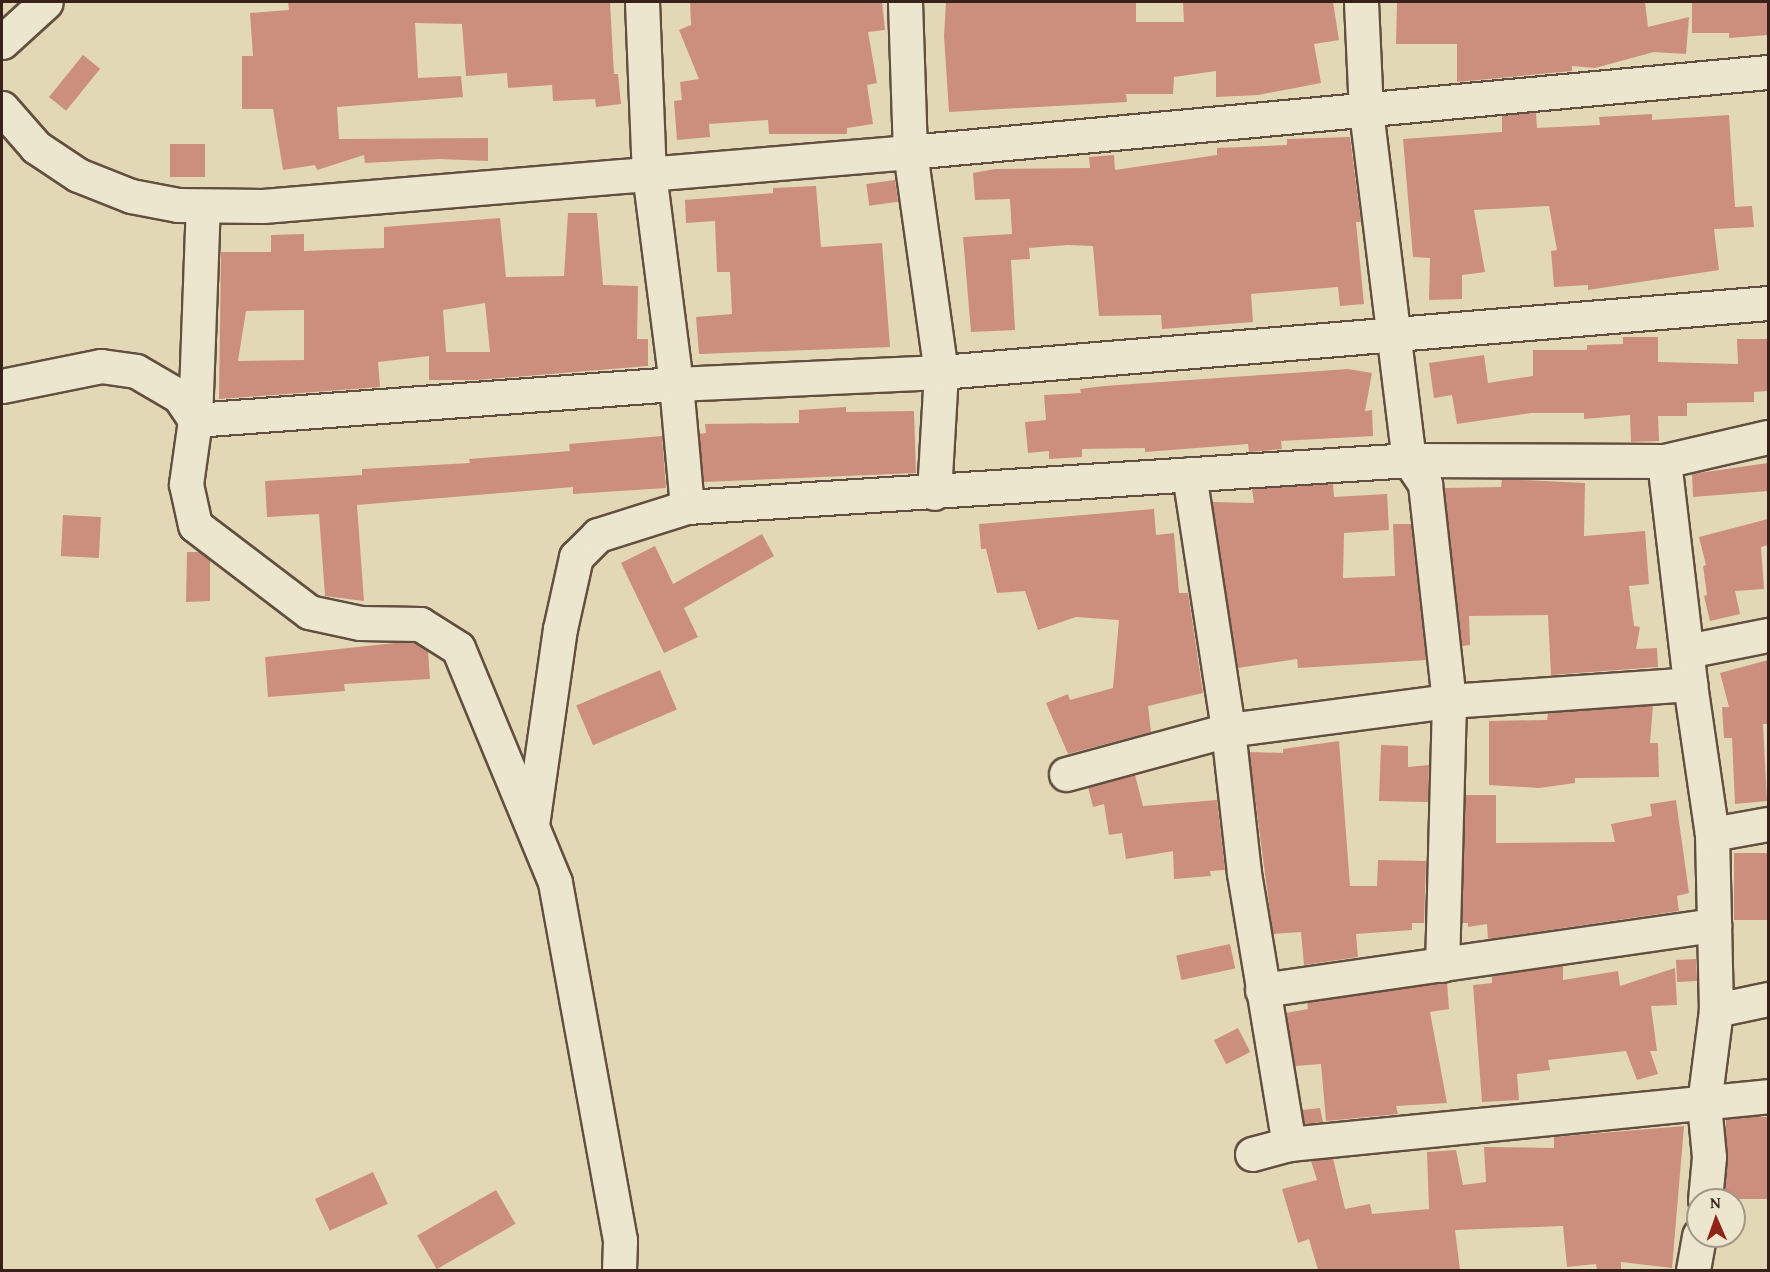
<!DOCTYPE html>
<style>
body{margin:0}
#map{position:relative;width:1770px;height:1272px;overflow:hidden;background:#e2d8b5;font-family:"Gentium Book Plus",serif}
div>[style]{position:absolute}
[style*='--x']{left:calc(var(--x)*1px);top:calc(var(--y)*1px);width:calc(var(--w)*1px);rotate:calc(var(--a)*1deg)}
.building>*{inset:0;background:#cd8f7d;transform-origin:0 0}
.roads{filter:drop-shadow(2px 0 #624f3f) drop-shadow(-2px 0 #624f3f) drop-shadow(0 2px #624f3f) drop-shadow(0 -2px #624f3f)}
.street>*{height:33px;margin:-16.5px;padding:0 16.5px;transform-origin:16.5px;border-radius:16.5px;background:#ece6cf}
.secondary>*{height:33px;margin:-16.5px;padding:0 16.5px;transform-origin:16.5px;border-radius:16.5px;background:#ece6cf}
span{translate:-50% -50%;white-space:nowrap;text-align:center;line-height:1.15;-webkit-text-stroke:5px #ece6cf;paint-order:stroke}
.frame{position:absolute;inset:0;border:3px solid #372118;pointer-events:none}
.north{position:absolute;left:1686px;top:1188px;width:60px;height:60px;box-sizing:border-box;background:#ece6cf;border:2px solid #a49786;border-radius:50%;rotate:358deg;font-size:16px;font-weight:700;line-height:24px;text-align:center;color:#372118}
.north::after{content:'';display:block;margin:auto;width:21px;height:27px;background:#8f2418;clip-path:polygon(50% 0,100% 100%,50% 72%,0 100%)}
</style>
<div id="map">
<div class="building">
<div style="clip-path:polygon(288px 2px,610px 2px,614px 74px,618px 74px,621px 104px,596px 107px,595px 99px,553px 101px,552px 85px,508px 88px,507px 73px,466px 76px,462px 24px,415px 23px,418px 78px,461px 76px,463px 97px,337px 107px,339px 139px,488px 138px,488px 161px,439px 159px,365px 163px,364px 155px,317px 170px,315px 165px,283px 170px,273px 109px,242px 109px,242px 56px,253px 56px,250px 13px,289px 10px)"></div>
<div style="clip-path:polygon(690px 2px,882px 2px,885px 30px,868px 32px,877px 83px,867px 85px,873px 124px,847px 128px,847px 134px,769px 134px,768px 120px,709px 124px,710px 137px,677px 140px,674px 101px,682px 100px,680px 82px,699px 79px,679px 30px,691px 25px)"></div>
<div style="clip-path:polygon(946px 2px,1136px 2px,1136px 22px,1184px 22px,1183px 2px,1333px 2px,1339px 40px,1314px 44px,1321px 83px,1258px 95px,1216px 97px,1216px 71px,1174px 77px,1173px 94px,1126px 94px,1127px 102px,949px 112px,944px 36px)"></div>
<div style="clip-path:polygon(1397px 2px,1645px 2px,1648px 27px,1689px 17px,1686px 54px,1654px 52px,1595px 68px,1572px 66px,1572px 71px,1457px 82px,1457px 44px,1396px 44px)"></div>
<div style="clip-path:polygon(1692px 2px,1768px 2px,1768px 35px,1729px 38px,1729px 33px,1692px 33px)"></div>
<div style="left:83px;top:55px;width:22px;height:54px;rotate:39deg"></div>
<div style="clip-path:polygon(1536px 112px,1537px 128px,1600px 125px,1599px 117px,1652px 114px,1652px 120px,1729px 115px,1735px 207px,1752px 206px,1754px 227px,1714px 229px,1719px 270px,1588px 290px,1588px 285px,1554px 287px,1551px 251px,1557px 250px,1549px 206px,1474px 210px,1485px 272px,1462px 275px,1462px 299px,1429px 300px,1430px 258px,1413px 257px,1403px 139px,1502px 132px,1502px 116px)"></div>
<div style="clip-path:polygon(1350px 137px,1361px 222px,1356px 222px,1364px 304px,1340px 306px,1338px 287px,1251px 294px,1253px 322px,1162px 329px,1161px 315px,1099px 316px,1093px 246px,1068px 245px,1029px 248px,1030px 259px,1011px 260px,1015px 330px,971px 332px,963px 237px,1012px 234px,1010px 199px,975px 200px,973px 173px,995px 169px,1090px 168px,1089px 157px,1114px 155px,1115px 170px,1217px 155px,1217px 148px,1287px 145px,1287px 139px)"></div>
<div style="left:170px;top:144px;width:35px;height:33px"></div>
<div style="left:895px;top:180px;width:22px;height:29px;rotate:82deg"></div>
<div style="clip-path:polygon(816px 186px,821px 247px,882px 243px,890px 347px,699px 354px,696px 317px,732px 314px,730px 272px,717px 272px,715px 221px,686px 223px,685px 200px,773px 193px,773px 188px)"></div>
<div style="clip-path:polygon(evenodd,568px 213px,597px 213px,603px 285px,638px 286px,637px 339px,648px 339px,648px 366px,476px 380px,429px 380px,429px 356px,378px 362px,380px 387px,219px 399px,221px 252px,271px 252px,271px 235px,304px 234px,304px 251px,384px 248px,384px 227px,500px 218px,506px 277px,564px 276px,568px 213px,485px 303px,490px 352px,446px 352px,443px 310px,485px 303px,568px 213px,304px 310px,304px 360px,238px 361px,246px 311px,304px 310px)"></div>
<div style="clip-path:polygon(1623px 337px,1658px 337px,1658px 362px,1738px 364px,1737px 339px,1768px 339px,1768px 391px,1754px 392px,1754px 402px,1687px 403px,1687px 416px,1658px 416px,1659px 441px,1631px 442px,1630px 415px,1584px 419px,1584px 413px,1531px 413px,1457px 424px,1452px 395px,1434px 398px,1429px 363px,1484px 355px,1488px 383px,1533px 376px,1533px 350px,1587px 350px,1587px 345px,1623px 344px)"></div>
<div style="clip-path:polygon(1348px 369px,1372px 373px,1365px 411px,1372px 410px,1373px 436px,1281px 441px,1282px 449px,1249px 452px,1248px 444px,1145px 452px,1145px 448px,1082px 449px,1082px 457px,1049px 459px,1049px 451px,1028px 453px,1025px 422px,1046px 420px,1044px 395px,1081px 393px,1080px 389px,1104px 386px)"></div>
<div style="clip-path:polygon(846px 407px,846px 412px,914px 411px,916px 473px,704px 482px,699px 434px,706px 433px,705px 424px,799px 423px,799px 410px)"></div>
<div style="clip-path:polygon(662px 436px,666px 488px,573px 494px,573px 487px,357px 505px,364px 601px,325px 596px,319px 514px,267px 517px,265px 481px,362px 475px,362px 469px,470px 463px,469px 459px,570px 451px,569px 444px)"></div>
<div style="clip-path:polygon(1768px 463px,1768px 491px,1693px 497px,1692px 474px)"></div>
<div style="clip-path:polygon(1502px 479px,1585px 483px,1584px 536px,1645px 531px,1649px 584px,1629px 586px,1634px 626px,1640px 627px,1636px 649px,1657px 648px,1658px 667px,1551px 675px,1548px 615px,1469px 616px,1470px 645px,1462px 646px,1444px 488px,1501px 487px)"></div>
<div style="clip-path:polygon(1333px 484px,1334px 497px,1387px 494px,1389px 530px,1344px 533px,1343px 578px,1395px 576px,1393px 524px,1411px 524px,1426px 660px,1298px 668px,1297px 659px,1238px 668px,1212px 502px,1254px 503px,1252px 489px)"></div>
<div style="clip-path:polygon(1154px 509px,1156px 535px,1174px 533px,1179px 593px,1188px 593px,1203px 693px,1148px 706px,1151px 732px,1068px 754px,1046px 703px,1068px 694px,1070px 700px,1113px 688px,1119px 620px,1076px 617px,1038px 630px,1025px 591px,997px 593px,986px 549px,981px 549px,979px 524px)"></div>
<div style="left:63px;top:515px;width:38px;height:41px;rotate:3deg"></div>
<div style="clip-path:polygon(1768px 519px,1768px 545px,1761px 547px,1764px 589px,1735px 591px,1740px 614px,1710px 621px,1704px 596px,1707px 595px,1703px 566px,1706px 565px,1699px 537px)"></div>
<div style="clip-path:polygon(762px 534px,774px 556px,684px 608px,698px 637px,664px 653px,621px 563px,655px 546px,673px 584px)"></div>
<div style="clip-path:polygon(187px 552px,199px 552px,210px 560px,210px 601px,186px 602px)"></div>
<div style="clip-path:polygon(404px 642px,414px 643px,428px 651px,430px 679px,344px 684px,345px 691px,268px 697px,265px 657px)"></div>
<div style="clip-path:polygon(1768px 660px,1768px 724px,1763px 724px,1767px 801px,1735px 804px,1732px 738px,1724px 738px,1722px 707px,1729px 707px,1720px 673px)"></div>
<div style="left:660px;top:670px;width:43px;height:91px;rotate:67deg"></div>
<div style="clip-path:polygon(1653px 705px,1650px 743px,1658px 743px,1659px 777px,1575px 778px,1575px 783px,1539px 788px,1489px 785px,1489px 721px,1547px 720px,1548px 713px)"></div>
<div style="clip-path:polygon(1339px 741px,1350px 886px,1377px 886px,1378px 860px,1426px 861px,1424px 923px,1412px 923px,1412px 930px,1356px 934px,1358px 957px,1304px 965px,1301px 932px,1273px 934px,1249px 752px,1283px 753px,1283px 749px)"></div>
<div style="clip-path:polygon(1381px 745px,1408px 746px,1408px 767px,1429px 765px,1428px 802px,1379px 801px)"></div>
<div style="clip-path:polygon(1135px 775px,1143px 806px,1217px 800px,1225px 870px,1210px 871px,1211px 876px,1174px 879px,1173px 851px,1126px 859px,1122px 833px,1109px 835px,1104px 804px,1093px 807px,1088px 787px)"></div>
<div style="clip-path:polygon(1465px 795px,1496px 795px,1496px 843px,1615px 842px,1611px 824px,1652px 816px,1650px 804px,1676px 800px,1689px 893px,1677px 896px,1679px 911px,1488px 939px,1487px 924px,1468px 927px,1468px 923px,1462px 923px)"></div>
<div style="left:1768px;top:853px;width:67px;height:34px;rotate:90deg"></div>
<div style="left:1230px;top:944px;width:25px;height:55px;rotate:78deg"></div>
<div style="left:1696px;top:959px;width:22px;height:20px;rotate:87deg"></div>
<div style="clip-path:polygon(1563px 966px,1563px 980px,1618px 971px,1620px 986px,1675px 968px,1677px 1005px,1651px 1006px,1657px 1051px,1650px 1051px,1658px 1074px,1637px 1080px,1626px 1051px,1548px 1060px,1550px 1070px,1517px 1074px,1519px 1100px,1482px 1102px,1473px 985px,1492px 983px,1492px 976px)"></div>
<div style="clip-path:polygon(1447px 982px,1449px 1009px,1430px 1012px,1447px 1103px,1396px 1106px,1398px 1114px,1326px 1121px,1321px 1064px,1295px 1066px,1286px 1013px,1308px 1009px,1307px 1002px)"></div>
<div style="left:1238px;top:1028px;width:27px;height:27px;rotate:63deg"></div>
<div style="clip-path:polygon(1320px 1108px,1323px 1122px,1305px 1124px,1302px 1110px)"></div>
<div style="left:1768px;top:1117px;width:82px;height:42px;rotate:90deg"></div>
<div style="clip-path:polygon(1684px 1126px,1672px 1268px,1621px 1262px,1621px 1270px,1597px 1270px,1596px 1264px,1567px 1267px,1563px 1226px,1455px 1230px,1460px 1270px,1318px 1270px,1309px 1239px,1298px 1243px,1282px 1189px,1317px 1180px,1311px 1161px,1333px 1158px,1345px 1209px,1370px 1204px,1372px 1214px,1429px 1209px,1427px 1152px,1456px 1150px,1463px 1185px,1486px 1182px,1484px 1147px,1554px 1148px,1554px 1137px)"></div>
<div style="left:373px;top:1172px;width:35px;height:64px;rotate:65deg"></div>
<div style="left:496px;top:1190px;width:39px;height:91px;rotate:60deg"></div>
</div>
<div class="roads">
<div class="street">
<div style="--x:642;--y:2;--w:171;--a:87.7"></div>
<div style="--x:649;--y:173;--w:213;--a:82.7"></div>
<div style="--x:676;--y:384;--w:123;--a:84.9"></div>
<div style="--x:905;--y:2;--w:150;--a:88.1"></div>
<div style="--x:910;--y:152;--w:222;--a:82"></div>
<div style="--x:941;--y:372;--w:121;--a:93.3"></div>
<div style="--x:1361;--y:2;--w:109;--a:87.4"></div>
<div style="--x:1366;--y:111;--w:352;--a:83"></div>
<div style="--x:1409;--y:460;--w:29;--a:56"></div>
<div style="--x:1425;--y:484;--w:218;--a:83.7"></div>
<div style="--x:1449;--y:701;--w:264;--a:91.5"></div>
<div style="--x:2;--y:42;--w:59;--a:-42.3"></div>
<div style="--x:2;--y:386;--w:101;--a:-11.4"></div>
<div style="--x:101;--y:366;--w:35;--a:8"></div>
<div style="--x:136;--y:371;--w:50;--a:30.2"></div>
<div style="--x:179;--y:396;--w:29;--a:56"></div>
<div style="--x:195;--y:420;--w:214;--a:-87.9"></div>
<div style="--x:1664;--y:461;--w:225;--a:83.3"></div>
<div style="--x:1690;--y:684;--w:152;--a:81.7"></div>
<div style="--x:1712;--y:834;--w:176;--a:88.7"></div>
<div style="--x:1716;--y:1010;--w:95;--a:97.3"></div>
<div style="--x:1704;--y:1104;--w:53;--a:84.6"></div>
<div style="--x:1709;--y:1157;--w:43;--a:95.3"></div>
<div style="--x:1189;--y:474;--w:259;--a:81.3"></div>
<div style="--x:1228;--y:730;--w:144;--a:83.6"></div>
<div style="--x:1244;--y:873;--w:275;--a:80.6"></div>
<div style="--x:1289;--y:1144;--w:481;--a:-5.7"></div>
<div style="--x:1687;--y:651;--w:83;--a:-11.2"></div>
<div style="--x:1066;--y:774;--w:168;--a:-15.2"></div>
<div style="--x:1228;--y:730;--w:223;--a:-7.5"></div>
<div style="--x:1449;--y:701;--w:242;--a:-4"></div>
<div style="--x:532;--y:825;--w:198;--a:-81.9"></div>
<div style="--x:560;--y:629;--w:74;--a:-77.5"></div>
<div style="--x:576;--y:557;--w:31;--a:-45"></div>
<div style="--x:598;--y:535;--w:93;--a:-17.5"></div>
<div style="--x:687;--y:507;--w:724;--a:-3.72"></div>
<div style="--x:1409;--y:460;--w:255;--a:0.2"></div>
<div style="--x:1664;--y:461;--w:107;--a:-13"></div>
<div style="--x:1712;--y:834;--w:57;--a:-10.1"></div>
<div style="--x:1262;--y:990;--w:457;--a:-8.2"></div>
<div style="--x:1716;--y:1010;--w:53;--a:-11.9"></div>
<div style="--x:1252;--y:1154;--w:38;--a:-15"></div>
<div style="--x:619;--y:1270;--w:30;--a:-88"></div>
<div style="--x:620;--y:1240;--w:364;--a:-100.3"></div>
<div style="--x:555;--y:882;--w:253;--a:-112.5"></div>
<div style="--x:458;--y:648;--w:45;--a:-147.7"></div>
<div style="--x:420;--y:624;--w:60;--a:-179"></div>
<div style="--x:360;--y:623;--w:52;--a:-167.8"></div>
<div style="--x:309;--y:612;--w:143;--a:-142.7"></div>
<div style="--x:195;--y:525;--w:42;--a:-102.4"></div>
<div style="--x:186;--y:484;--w:65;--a:-82"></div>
<div style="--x:195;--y:420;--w:482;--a:-4.3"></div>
<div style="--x:676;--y:384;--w:265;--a:-2.6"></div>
<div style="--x:941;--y:372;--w:830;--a:-4.77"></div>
<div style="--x:1693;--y:1270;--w:35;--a:-80"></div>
</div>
<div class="secondary">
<div style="--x:2;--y:108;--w:52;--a:48.9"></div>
<div style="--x:36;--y:147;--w:50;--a:33.7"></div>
<div style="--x:78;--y:175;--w:57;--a:21.6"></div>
<div style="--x:131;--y:196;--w:48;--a:10.8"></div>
<div style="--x:178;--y:205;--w:85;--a:0.7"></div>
<div style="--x:263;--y:206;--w:649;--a:-4.77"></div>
<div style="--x:910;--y:152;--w:862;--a:-5.33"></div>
</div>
</div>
<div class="frame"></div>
<div class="north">N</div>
</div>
